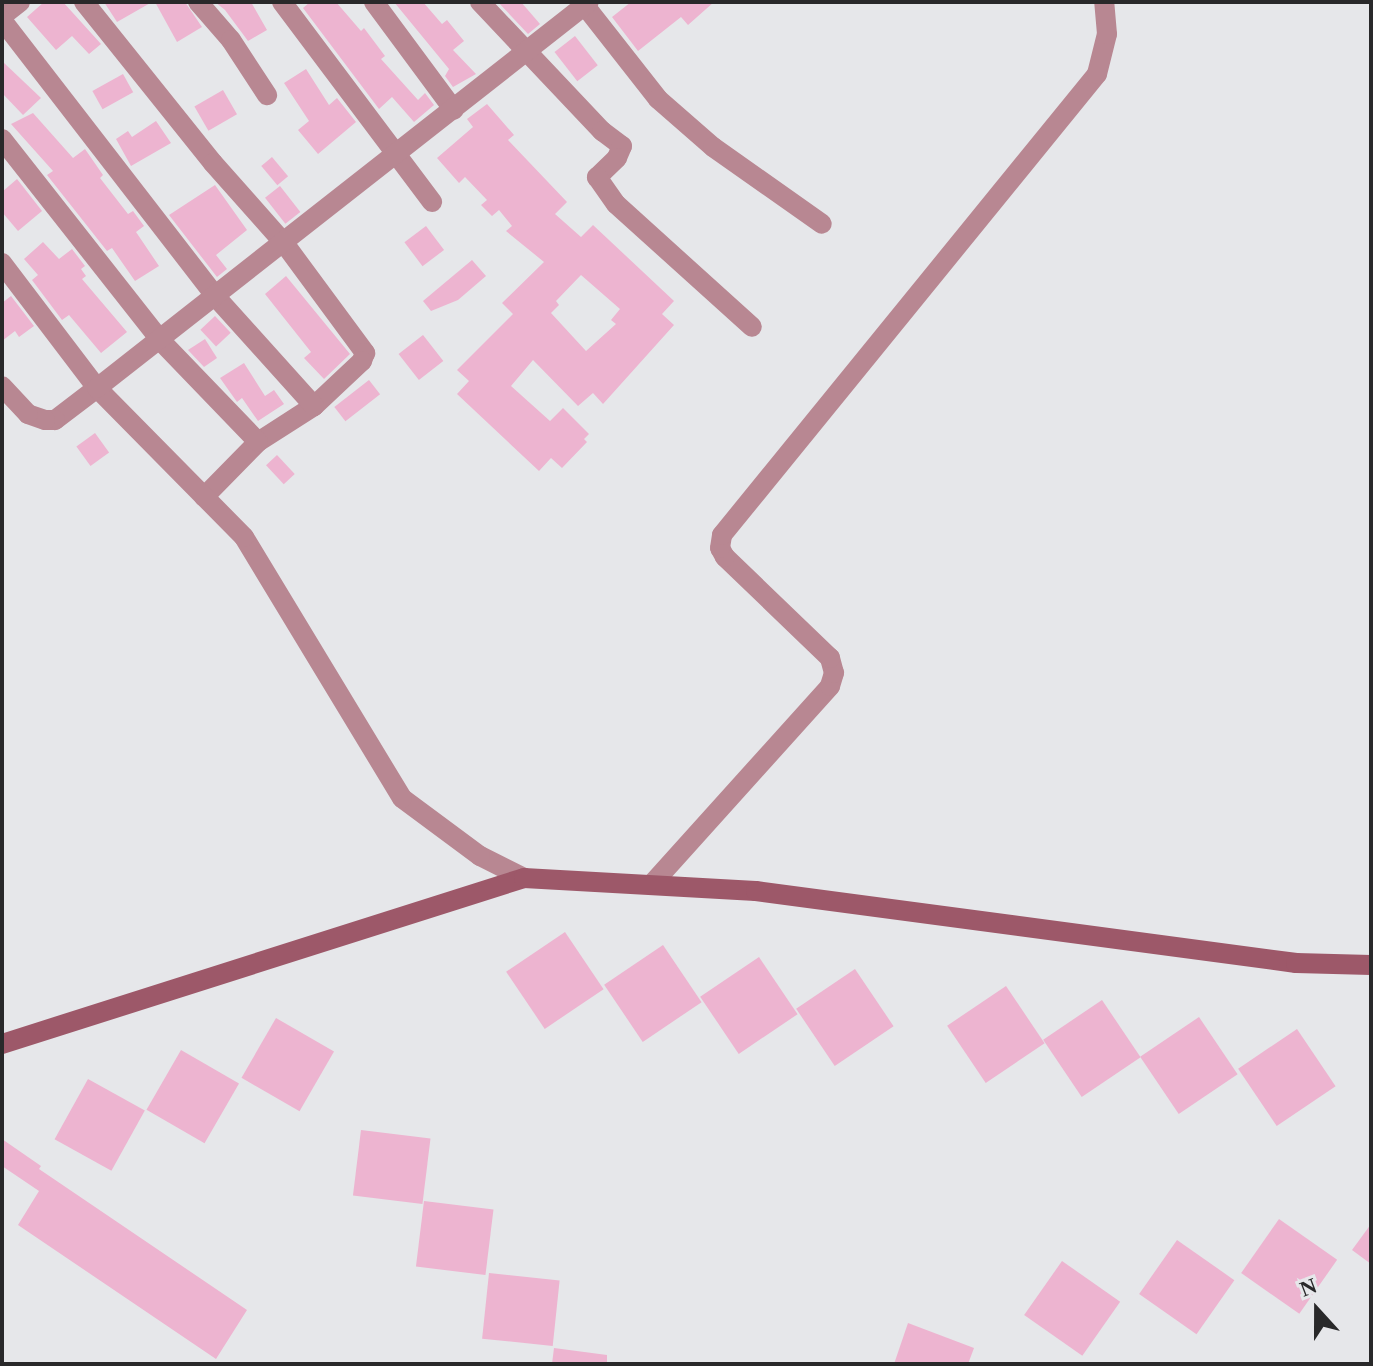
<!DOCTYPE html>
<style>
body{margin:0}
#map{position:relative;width:1373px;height:1366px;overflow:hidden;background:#e6e7ea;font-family:"Times New Roman",serif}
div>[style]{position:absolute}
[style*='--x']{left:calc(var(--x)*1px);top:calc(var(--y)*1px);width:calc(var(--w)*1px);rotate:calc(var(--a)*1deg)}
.building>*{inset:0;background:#edb4d0;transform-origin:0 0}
.street>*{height:20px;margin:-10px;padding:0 10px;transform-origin:10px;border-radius:10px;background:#b88792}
.secondary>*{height:20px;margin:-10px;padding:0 10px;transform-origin:10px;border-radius:10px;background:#9d5869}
span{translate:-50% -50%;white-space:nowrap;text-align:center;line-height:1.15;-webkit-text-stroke:6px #e6e7ea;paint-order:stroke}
.frame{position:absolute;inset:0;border:4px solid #29292a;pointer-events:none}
.north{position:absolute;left:1277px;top:1270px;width:80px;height:80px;-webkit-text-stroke:6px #e6e7ea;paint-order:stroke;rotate:339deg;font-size:22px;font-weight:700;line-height:32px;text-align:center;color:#29292a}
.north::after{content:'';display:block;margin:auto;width:28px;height:36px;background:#29292a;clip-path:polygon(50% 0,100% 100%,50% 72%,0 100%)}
</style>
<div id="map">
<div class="building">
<div style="clip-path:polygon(44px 2px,63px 2px,101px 44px,89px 54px,72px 36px,56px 50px,27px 17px)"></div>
<div style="clip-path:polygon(104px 2px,152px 2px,117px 22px)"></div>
<div style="clip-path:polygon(155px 2px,185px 2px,202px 27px,177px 42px)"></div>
<div style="clip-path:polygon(215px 2px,251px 2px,267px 30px,248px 41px,225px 10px)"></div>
<div style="clip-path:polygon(310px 2px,336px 2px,361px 31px,364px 28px,385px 56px,381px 59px,418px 100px,425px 93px,434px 105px,414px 122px,392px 97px,379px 109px,303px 8px)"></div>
<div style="clip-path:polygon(394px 2px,423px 2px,442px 24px,447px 20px,464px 41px,453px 50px,476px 74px,453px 87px,445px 76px,449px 69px)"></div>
<div style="clip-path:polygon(498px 2px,521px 2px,540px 24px,528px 34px)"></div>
<div style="clip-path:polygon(631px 2px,714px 2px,688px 25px,681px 17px,638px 51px,612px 17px)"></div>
<div style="left:575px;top:36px;width:37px;height:26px;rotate:52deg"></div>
<div style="clip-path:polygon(2px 61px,41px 98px,23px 115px,2px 93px)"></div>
<div style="clip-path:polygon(306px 69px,329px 105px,337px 98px,356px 122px,318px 154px,298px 130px,309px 121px,284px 83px)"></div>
<div style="left:123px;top:74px;width:21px;height:35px;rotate:61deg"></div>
<div style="left:223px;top:90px;width:28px;height:33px;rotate:60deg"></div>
<div style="clip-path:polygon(evenodd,487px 104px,514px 135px,508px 140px,567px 202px,555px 214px,581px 237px,593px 225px,674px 301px,662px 314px,674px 325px,603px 404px,593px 393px,578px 406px,533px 360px,511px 386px,550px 421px,563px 408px,589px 434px,584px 439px,587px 442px,562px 468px,551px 458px,539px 471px,457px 394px,469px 381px,457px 370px,513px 314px,502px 303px,544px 262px,506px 231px,512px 226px,499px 210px,492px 216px,481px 205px,487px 200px,465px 177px,459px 183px,437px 158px,473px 127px,467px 119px,487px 104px,581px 275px,620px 309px,611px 320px,616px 324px,586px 351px,551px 313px,559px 305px,556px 301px,581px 275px)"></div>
<div style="clip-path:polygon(33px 113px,73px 158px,85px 149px,103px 175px,100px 178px,128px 214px,133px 211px,144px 226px,136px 232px,159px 266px,135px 281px,112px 248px,107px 251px,47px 175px,53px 171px,11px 124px)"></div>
<div style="clip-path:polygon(156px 121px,171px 143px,131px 166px,116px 139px,128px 131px,132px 137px)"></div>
<div style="left:272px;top:157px;width:25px;height:14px;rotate:50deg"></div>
<div style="clip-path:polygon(17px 179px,42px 211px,18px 231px,2px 212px,2px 192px)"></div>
<div style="clip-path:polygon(215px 185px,247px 230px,216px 255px,227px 269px,217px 277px,169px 215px)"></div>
<div style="left:280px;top:186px;width:33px;height:19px;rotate:52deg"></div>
<div style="left:426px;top:226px;width:30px;height:27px;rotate:53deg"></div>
<div style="clip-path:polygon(43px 242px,59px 259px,72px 249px,85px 266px,81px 269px,86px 276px,82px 279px,127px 332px,101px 353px,69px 315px,62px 320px,32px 280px,38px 275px,24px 259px)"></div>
<div style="clip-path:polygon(472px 260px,486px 276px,458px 300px,431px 311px,423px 301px)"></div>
<div style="clip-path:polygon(286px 276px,350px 354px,324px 379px,304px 358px,311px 352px,265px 294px)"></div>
<div style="clip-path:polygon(11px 296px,34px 326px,19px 337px,15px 331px,2px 341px,2px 303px)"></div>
<div style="left:215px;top:316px;width:23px;height:20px;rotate:47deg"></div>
<div style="left:423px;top:335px;width:33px;height:31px;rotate:52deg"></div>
<div style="clip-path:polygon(205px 339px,217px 358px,204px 367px,188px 350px)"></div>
<div style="clip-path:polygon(244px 363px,265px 396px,274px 390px,284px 404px,258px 421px,242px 398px,237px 402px,220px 378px)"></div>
<div style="left:369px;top:380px;width:18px;height:44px;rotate:52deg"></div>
<div style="left:95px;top:433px;width:24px;height:23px;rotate:54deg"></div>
<div style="left:277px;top:455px;width:26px;height:15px;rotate:47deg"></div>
<div style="left:565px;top:932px;width:69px;height:71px;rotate:56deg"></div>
<div style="left:663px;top:945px;width:69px;height:71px;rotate:56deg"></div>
<div style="left:759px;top:957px;width:69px;height:71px;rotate:56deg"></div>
<div style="left:855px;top:969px;width:69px;height:71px;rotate:56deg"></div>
<div style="left:1006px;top:986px;width:69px;height:71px;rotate:56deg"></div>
<div style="left:1102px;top:1000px;width:69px;height:71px;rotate:56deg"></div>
<div style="left:1199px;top:1017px;width:69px;height:71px;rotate:56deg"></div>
<div style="left:276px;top:1018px;width:67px;height:69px;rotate:30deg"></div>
<div style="left:1297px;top:1029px;width:69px;height:71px;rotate:56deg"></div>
<div style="left:181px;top:1050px;width:67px;height:69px;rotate:30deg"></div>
<div style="left:88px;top:1079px;width:65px;height:69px;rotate:29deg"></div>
<div style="left:361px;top:1130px;width:70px;height:66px;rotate:7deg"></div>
<div style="clip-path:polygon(2px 1139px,41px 1166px,39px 1169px,247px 1310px,216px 1359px,18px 1225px,39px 1191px,2px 1166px)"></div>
<div style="left:424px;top:1201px;width:70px;height:66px;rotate:7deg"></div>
<div style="left:1279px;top:1219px;width:71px;height:66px;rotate:35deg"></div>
<div style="clip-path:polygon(1371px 1224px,1371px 1264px,1352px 1250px)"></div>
<div style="left:1177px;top:1240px;width:70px;height:66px;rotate:35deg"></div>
<div style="left:1062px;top:1261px;width:71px;height:66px;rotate:35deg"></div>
<div style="left:489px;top:1273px;width:71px;height:66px;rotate:6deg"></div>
<div style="clip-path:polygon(908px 1323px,974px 1348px,968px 1364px,894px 1364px)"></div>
<div style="clip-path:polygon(554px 1348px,607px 1355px,607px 1364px,552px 1364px)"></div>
</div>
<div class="street">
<div style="--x:84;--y:2;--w:206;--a:51.3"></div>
<div style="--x:213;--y:163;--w:107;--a:48.4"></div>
<div style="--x:284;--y:243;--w:137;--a:53.6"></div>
<div style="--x:365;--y:353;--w:9;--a:111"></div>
<div style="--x:362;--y:361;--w:66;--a:136.8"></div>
<div style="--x:314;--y:406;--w:67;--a:147.3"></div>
<div style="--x:258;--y:442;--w:77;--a:134.5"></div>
<div style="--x:198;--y:2;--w:50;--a:49"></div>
<div style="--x:231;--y:40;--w:66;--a:56.8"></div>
<div style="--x:282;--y:2;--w:250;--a:53.1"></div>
<div style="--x:374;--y:2;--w:134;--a:53.5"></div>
<div style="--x:480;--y:2;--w:178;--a:46.6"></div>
<div style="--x:602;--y:131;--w:25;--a:37"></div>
<div style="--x:622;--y:146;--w:13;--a:113"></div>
<div style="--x:617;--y:158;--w:28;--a:136"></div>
<div style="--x:597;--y:177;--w:33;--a:55"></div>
<div style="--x:616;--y:204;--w:183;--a:42.1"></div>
<div style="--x:582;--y:2;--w:123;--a:51.9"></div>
<div style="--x:658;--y:99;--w:73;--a:41.1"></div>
<div style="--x:713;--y:147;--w:133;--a:35.2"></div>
<div style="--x:2;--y:16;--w:23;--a:-38"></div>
<div style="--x:2;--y:20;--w:349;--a:52.3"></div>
<div style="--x:215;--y:296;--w:148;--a:48"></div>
<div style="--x:2;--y:139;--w:256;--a:51.8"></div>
<div style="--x:160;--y:340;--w:141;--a:46.1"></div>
<div style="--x:2;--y:263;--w:157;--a:52.8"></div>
<div style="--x:97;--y:388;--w:53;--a:142.7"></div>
<div style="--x:55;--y:420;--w:10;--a:180"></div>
<div style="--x:45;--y:420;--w:18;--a:-161"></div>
<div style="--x:28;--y:414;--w:38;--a:-133"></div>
<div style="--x:524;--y:878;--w:49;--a:-153.4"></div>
<div style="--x:480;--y:856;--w:97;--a:-143.4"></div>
<div style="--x:402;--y:798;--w:305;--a:-121.2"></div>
<div style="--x:244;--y:537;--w:209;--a:-134.6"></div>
<div style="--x:97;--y:388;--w:625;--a:-38.12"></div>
<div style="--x:652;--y:884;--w:266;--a:-48"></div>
<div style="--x:830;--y:686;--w:14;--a:-73"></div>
<div style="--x:834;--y:673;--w:16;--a:-105"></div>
<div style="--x:830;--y:658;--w:146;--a:-136.1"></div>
<div style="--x:725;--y:557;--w:10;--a:-119"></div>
<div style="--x:720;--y:548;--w:13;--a:-81"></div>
<div style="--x:722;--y:535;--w:594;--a:-50.87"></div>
<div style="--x:1097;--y:74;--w:41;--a:-76"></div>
<div style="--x:1107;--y:34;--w:32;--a:-95"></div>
</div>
<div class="secondary">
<div style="--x:2;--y:1044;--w:548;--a:-17.64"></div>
<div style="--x:524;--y:878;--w:232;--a:3.2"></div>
<div style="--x:756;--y:891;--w:545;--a:7.59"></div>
<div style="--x:1296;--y:963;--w:75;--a:1.5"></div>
</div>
<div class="frame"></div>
<div class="north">N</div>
</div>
